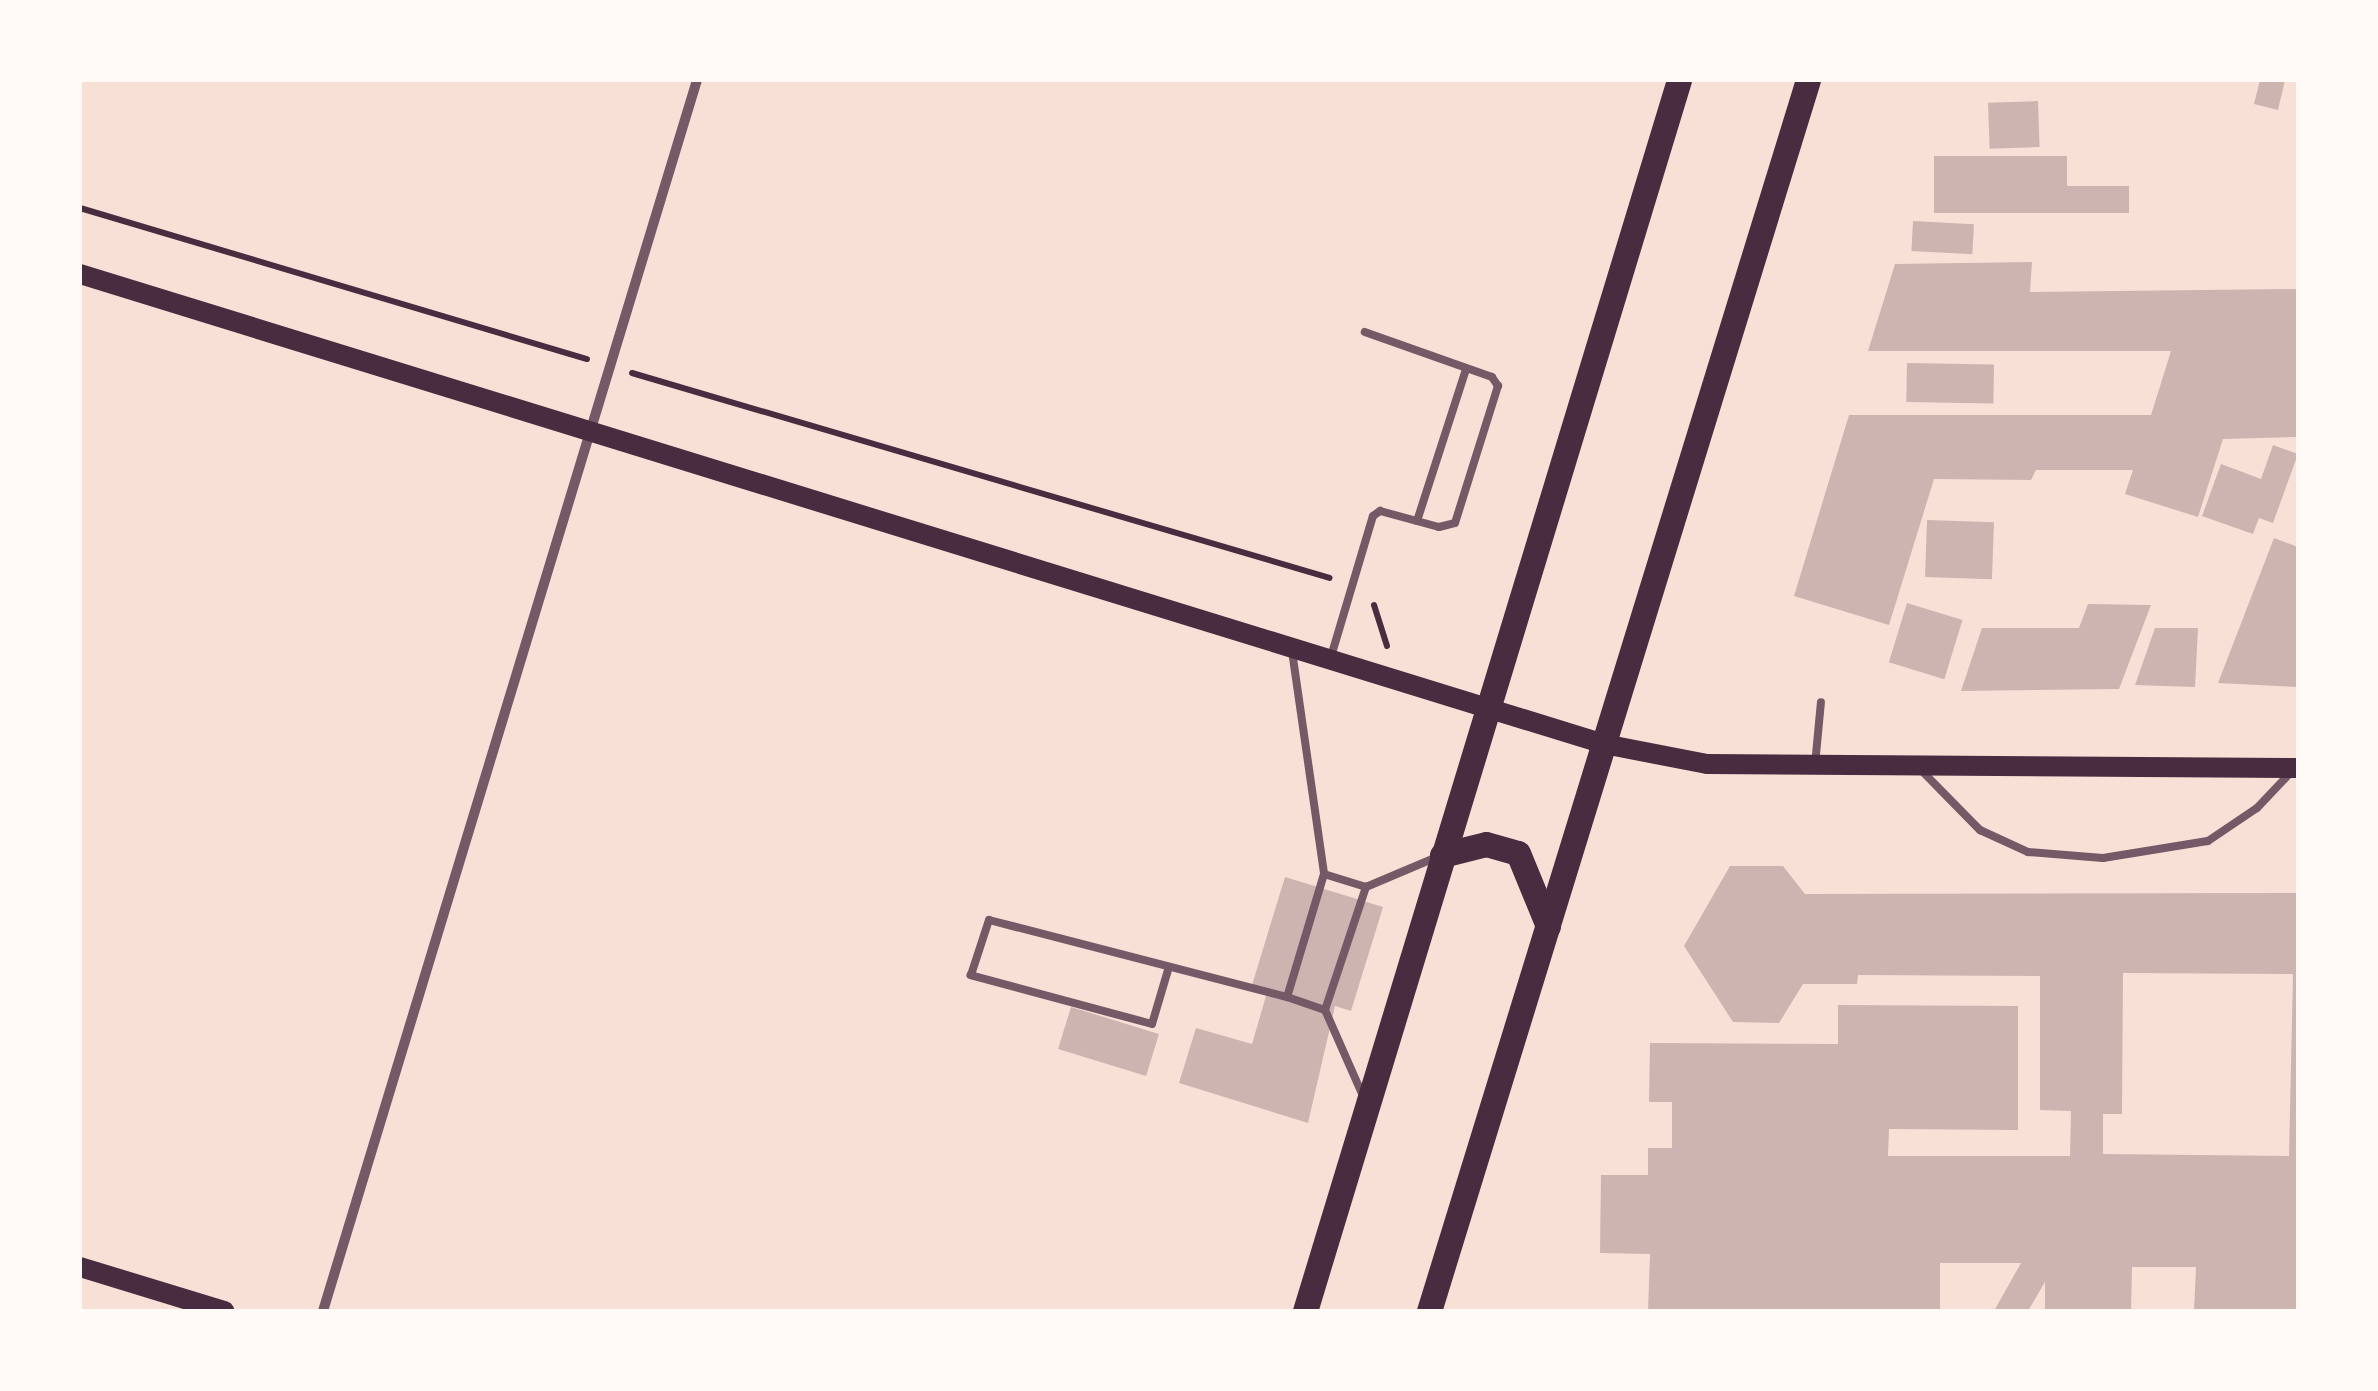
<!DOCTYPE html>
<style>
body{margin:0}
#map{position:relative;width:2378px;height:1391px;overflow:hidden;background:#f7e1d7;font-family:Quicksand,sans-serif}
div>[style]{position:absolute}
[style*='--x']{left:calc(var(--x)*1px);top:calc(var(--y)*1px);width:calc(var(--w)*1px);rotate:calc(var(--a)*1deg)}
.building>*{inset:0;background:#ccb4b1;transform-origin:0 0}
.path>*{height:6px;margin:-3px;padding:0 3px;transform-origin:3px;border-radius:3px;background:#4a2c40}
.service>*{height:8px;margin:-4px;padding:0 4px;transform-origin:4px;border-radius:4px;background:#755966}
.minor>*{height:10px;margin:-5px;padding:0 5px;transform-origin:5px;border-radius:5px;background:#755966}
.secondary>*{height:20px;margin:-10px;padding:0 10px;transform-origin:10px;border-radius:10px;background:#4a2c40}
.primary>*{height:25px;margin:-12.5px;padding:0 12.5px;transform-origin:12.5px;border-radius:12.5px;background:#4a2c40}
span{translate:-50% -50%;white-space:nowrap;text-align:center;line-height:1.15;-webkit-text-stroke:10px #fffaf5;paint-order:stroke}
.frame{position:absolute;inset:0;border:82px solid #fffaf5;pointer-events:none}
</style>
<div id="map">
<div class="building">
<div style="clip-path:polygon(2260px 80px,2285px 80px,2278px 110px,2254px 104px)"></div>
<div style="left:2038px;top:101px;width:46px;height:50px;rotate:88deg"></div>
<div style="clip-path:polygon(1934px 156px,2067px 156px,2067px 186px,2129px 186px,2129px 213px,1934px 213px)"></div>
<div style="left:1913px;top:221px;width:61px;height:30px;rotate:3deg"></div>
<div style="clip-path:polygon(2032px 262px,2030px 292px,2298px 289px,2298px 437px,2223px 439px,2198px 517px,2125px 494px,2133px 470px,2036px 470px,2031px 480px,1934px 479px,1889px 625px,1794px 596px,1849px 415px,2151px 415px,2171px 351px,1868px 351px,1895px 264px)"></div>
<div style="left:1907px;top:363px;width:87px;height:39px;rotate:1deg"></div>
<div style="clip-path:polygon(2273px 445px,2298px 454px,2273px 523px,2259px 518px,2253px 534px,2202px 516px,2221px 464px,2261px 479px)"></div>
<div style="left:1927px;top:520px;width:67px;height:57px;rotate:2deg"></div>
<div style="clip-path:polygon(2274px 538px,2298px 547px,2298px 687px,2218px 683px)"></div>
<div style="left:1907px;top:603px;width:58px;height:62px;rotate:17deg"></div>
<div style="clip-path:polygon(2088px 604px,2151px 605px,2119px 689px,1961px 691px,1982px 628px,2079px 628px)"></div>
<div style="clip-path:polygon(2155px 628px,2198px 628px,2195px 687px,2135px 685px)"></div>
<div style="clip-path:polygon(evenodd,1730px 866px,1783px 866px,1805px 894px,2298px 893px,2298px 1311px,2194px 1311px,2196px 1267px,2132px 1267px,2131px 1311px,2045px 1311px,2045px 1282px,2028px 1311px,1994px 1311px,2021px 1263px,1940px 1263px,1940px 1311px,1648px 1311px,1650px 1254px,1600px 1253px,1601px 1175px,1648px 1175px,1648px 1148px,1672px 1148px,1672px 1102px,1649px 1102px,1650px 1043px,1838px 1044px,1838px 1005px,2018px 1006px,2018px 1130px,1889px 1129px,1888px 1156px,2070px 1156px,2071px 1111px,2040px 1110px,2040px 976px,1858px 975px,1857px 984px,1803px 984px,1779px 1023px,1733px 1022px,1684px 946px,1730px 866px,2123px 973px,2293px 974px,2289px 1156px,2103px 1154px,2103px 1114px,2122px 1114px,2123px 973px)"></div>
<div style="clip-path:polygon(1285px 877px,1383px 907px,1351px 1011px,1335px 1006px,1308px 1123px,1179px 1083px,1196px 1028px,1252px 1044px,1268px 989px,1252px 985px)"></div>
<div style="left:1071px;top:1007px;width:92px;height:44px;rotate:17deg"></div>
</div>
<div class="path">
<div style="--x:80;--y:208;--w:529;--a:16.59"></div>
<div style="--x:632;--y:373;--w:727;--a:16.37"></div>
<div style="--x:1374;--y:605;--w:43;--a:72.4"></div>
</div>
<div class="service">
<div style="--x:1417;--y:521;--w:160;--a:-72.1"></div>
<div style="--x:1292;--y:651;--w:225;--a:81.8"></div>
<div style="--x:1324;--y:874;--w:128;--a:106.7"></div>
<div style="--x:1287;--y:997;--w:40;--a:18.9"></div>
<div style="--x:1330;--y:660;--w:150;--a:-73.4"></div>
<div style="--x:1373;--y:516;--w:9;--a:-36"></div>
<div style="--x:1380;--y:511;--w:61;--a:15.2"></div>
<div style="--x:1439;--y:527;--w:16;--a:-14"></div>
<div style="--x:1455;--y:523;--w:144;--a:-72.6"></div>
<div style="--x:1498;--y:386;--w:11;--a:-124"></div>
<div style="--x:1492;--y:377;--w:135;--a:-160.5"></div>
<div style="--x:1815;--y:765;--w:63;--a:-84.6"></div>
<div style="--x:1920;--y:769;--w:86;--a:45.5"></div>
<div style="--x:1980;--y:830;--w:53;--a:24.6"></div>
<div style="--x:2028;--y:852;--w:75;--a:4.6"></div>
<div style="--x:2103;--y:858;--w:106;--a:-9.2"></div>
<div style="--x:2208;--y:841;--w:59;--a:-34"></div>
<div style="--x:2257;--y:808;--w:51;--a:-46.6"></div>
<div style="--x:1324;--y:874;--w:44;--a:17.2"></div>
<div style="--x:1168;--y:970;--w:56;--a:106.5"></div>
<div style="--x:1152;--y:1024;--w:188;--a:-164.9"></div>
<div style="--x:971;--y:975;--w:58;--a:-71.9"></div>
<div style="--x:989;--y:920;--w:308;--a:14.5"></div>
<div style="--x:1363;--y:1096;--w:94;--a:-113.8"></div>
<div style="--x:1325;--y:1010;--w:130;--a:-71.6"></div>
<div style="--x:1366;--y:887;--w:77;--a:-22.9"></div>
</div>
<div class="minor">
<div style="--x:323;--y:1311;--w:1287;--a:-73.1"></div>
</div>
<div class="secondary">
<div style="--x:80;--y:274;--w:1595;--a:17.14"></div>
<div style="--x:1604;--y:744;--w:105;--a:11"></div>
<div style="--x:1707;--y:764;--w:591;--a:0.39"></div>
<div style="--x:80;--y:1267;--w:151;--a:17"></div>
</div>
<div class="primary">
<div style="--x:1442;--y:855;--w:45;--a:-14"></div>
<div style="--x:1486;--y:844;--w:33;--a:16"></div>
<div style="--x:1518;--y:853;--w:79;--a:67.7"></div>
<div style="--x:1305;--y:1311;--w:1287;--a:-73.1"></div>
<div style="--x:1429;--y:1311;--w:1288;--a:-72.89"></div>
</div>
<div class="frame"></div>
</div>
